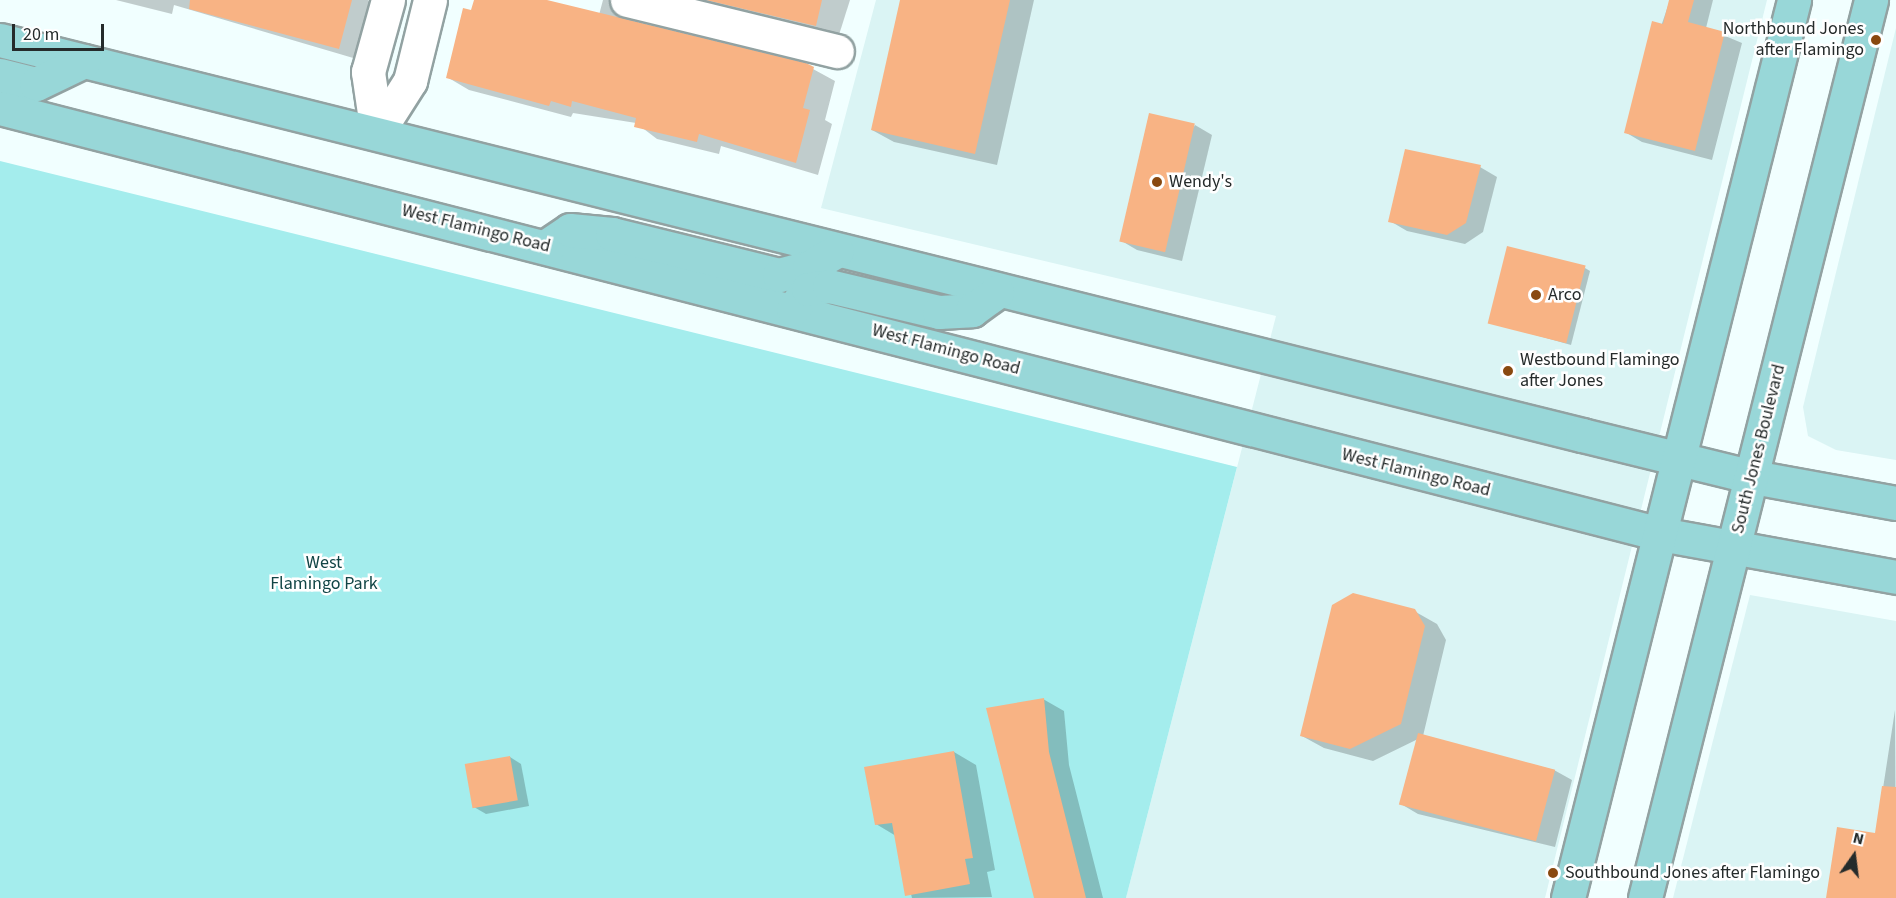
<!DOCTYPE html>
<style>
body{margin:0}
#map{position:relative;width:1896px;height:898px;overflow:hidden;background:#f1ffff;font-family:"Source Sans 3",sans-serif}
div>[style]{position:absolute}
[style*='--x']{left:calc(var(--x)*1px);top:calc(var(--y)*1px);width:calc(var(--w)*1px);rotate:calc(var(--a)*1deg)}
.built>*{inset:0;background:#daf4f4}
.green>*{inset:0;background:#a4eded}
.shadow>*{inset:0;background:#0003}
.building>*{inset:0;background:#f8b384;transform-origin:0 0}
.roads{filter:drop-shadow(2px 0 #92a2a2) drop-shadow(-2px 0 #92a2a2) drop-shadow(0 2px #92a2a2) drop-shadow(0 -2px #92a2a2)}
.minor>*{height:33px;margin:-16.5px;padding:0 16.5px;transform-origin:16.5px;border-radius:16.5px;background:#fff}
.primary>*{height:33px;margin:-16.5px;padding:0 16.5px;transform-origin:16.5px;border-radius:16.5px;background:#98d7d8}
.dots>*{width:16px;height:16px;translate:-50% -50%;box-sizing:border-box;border:3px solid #fff;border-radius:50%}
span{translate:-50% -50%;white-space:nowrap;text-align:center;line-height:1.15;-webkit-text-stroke:5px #fff;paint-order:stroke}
.poi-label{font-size:18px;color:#252b2b}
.right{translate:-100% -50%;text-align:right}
.left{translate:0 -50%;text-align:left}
.street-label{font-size:18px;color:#252b2b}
.park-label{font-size:18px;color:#114546}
.north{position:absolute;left:1824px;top:826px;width:60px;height:60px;-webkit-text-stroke:4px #fff;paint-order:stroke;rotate:14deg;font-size:16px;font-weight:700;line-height:24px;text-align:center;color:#252b2b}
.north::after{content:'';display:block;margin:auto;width:21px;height:27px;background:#252b2b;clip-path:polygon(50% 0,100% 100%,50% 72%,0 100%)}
.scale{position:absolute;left:12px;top:24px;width:92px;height:27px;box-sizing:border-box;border:3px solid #252b2b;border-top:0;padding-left:8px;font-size:18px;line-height:21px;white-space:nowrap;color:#252b2b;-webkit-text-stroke:4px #fff;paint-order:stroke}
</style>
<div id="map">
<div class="built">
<div style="clip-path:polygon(876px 0,1767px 0,1545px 898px,1126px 898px,1276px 316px,821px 208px)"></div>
<div style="clip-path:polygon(1896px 28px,1896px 460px,1836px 450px,1808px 436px,1803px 407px)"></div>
<div style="clip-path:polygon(1750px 595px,1896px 621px,1896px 898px,1673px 898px)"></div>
</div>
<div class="green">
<div style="clip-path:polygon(0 161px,1237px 467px,1126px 898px,0 898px)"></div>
</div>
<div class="shadow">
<div style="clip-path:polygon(116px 0,368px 0,374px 7px,360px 60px,174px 5px,172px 14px)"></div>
<div style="clip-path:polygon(476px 0,543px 0,599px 15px,603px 0,635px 0,630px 9px,634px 23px,813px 69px,835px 81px,825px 120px,832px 124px,818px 175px,721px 146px,719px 154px,657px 139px,636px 123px,573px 113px,571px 117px,469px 90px,447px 77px)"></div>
<div style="clip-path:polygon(681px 0,850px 0,838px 38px)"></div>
<div style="clip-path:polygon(902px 0,1034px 0,997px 165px,894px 142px,872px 130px)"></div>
<div style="clip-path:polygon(1670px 0,1713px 0,1706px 28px,1742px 43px,1712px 160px,1642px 142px,1625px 132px)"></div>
<div style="clip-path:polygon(1195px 125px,1212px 135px,1182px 261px,1137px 250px,1120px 240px)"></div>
<div style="clip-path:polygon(1480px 167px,1497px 177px,1483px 232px,1465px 244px,1407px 231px,1390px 221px)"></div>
<div style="clip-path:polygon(1585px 268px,1590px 271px,1571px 345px,1489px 322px)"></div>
<div style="clip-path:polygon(1414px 611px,1437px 624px,1446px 640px,1423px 736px,1554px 770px,1572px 780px,1555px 847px,1418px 814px,1401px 804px,1418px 739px,1373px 761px,1324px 748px,1302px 736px)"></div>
<div style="clip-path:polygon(1043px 699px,1064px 711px,1069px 765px,1103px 898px,1036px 898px)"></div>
<div style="clip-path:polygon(1895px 710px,1896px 898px,1827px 898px,1876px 834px)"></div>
<div style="clip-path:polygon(954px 752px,976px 765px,995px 870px,987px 872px,992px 897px,912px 898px,896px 836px,876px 824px)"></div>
<div style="clip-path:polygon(510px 757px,521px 764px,529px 806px,486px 814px,474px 807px)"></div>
</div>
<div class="building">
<div style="clip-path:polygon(190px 0,352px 0,339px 49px,189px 9px)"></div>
<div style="clip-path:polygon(474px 0,547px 0,806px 63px,814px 67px,803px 108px,810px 110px,796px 163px,699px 134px,697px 142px,634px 127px,636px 118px,572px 101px,571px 107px,551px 101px,549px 106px,446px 78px,463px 8px,471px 10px)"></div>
<div style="clip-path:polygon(706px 0,822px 0,816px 26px)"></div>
<div style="clip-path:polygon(900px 0,1010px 0,975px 154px,871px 130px)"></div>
<div style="clip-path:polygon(1669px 0,1694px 0,1688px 22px,1725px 32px,1695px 151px,1624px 133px,1652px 21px,1663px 24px)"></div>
<div style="left:1149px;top:113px;width:47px;height:132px;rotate:13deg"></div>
<div style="clip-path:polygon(1405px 149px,1481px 165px,1466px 223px,1447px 235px,1388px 222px)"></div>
<div style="left:1507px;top:246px;width:81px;height:80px;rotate:14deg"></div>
<div style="clip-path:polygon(1353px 593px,1415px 609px,1425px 626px,1401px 724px,1350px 749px,1300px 736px,1332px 605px)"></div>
<div style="clip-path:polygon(1044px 698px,1049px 752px,1086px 898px,1034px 898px,986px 708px)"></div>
<div style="left:1418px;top:733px;width:142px;height:74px;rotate:15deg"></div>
<div style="clip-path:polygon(954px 751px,973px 858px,965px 859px,970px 884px,905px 896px,892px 823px,875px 825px,864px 767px)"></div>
<div style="left:510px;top:756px;width:45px;height:46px;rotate:80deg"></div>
<div style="clip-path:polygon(1882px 786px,1896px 787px,1896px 898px,1826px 898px,1837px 827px,1875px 833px)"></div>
</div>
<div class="roads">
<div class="minor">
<div style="--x:627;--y:0;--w:216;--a:13.7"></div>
<div style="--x:377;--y:133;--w:62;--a:-57.6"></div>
<div style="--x:410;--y:81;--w:83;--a:-76.1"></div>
<div style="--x:377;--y:133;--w:62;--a:-98.4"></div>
<div style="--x:368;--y:72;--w:75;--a:-74.5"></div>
</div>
<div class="primary">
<div style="--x:0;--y:40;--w:1631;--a:14.02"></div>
<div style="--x:1582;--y:435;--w:176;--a:13.8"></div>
<div style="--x:1753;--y:477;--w:145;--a:10.3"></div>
<div style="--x:0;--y:75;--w:37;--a:14"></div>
<div style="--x:36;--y:84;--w:53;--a:-25.6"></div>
<div style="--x:0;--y:108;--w:1714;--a:14.39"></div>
<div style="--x:1660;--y:534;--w:240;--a:10.3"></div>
<div style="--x:545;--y:247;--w:30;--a:-34"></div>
<div style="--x:570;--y:230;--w:42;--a:5.4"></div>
<div style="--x:612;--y:234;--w:172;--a:13.8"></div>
<div style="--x:779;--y:275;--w:31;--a:-15"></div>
<div style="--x:809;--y:267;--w:32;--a:-30"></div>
<div style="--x:793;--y:309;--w:25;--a:-53"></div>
<div style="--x:808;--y:289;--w:21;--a:-8"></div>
<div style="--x:829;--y:286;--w:113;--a:13.3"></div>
<div style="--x:939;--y:312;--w:33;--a:-3"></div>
<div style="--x:972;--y:310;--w:31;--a:-36"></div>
<div style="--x:1568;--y:898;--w:926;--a:-75.87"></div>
<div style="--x:1645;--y:898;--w:926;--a:-75.87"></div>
</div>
</div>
<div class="dots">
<div style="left:1876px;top:40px;background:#894910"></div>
<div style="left:1157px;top:182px;background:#894910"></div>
<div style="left:1536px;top:295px;background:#894910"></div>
<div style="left:1508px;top:371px;background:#894910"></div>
<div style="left:1553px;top:873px;background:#894910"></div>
</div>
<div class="poi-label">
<span class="right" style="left:1864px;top:40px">Northbound Jones<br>after Flamingo</span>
<span class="left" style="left:1169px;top:182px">Wendy's</span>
<span class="left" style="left:1548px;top:295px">Arco</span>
<span class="left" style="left:1520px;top:371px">Westbound Flamingo<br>after Jones</span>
<span class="left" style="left:1565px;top:873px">Southbound Jones after Flamingo</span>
</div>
<div class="street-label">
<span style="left:476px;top:229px;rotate:14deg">West Flamingo Road</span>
<span style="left:946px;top:350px;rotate:15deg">West Flamingo Road</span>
<span style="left:1759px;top:449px;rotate:-76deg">South Jones Boulevard</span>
<span style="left:1416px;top:473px;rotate:14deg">West Flamingo Road</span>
</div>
<div class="park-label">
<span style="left:324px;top:574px">West<br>Flamingo Park</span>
</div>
<div class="north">N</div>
<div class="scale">20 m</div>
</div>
